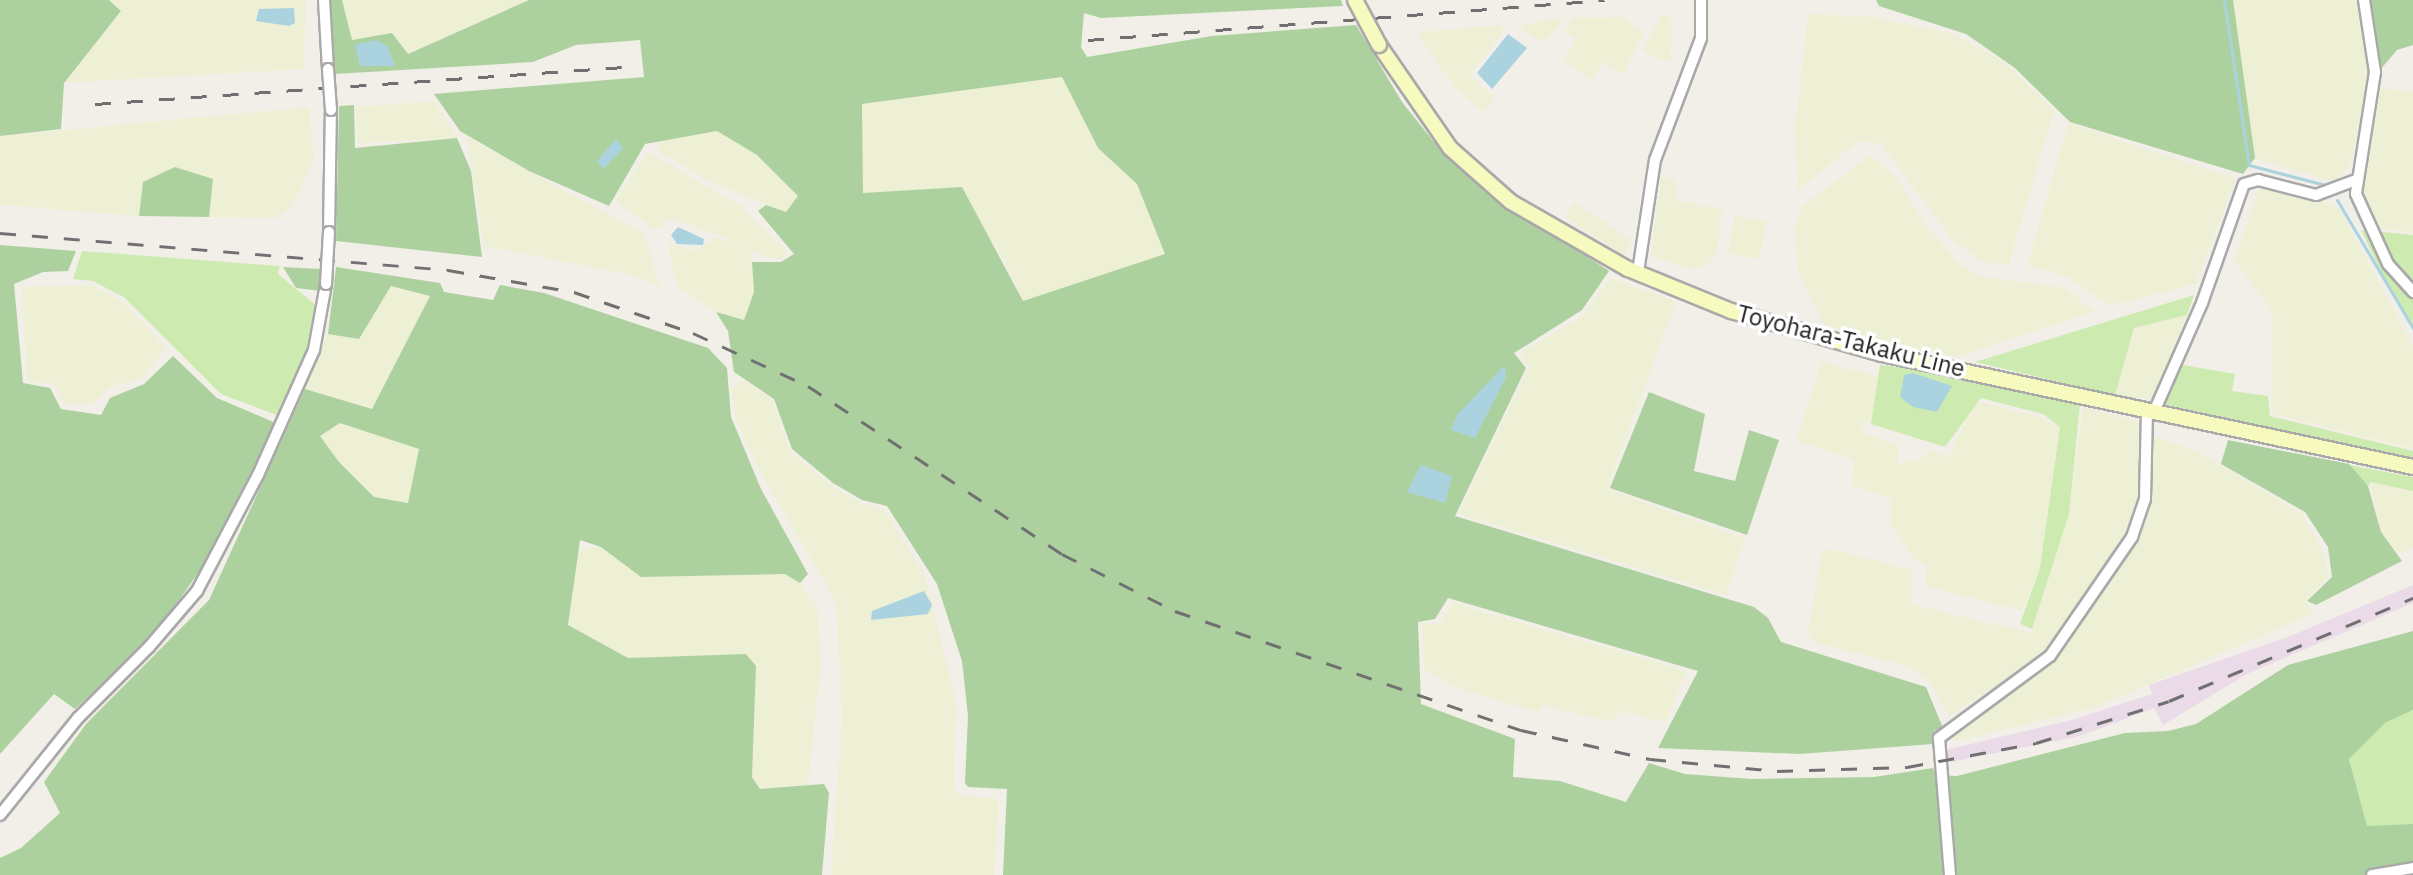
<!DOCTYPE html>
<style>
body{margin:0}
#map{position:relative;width:2413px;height:875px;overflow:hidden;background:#f2efe9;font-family:"IBM Plex Sans",sans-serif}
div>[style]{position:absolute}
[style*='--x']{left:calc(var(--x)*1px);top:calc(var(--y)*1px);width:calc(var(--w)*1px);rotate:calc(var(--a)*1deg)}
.industrial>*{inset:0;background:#ebdbe8}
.farmland>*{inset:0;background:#eef0d5;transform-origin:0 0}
.grass>*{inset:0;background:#cdebb0}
.forest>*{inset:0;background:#add19e}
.water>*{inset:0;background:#aad3df}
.stream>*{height:3px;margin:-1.5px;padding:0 1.5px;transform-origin:1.5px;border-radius:1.5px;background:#aad3df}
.roads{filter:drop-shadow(2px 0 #a9a9a9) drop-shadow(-2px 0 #a9a9a9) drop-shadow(0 2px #a9a9a9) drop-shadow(0 -2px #a9a9a9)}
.minor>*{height:10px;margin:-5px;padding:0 5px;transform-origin:5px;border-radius:5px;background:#fff}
.secondary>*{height:14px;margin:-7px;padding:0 7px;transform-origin:7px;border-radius:7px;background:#f7fabf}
.rail>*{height:3px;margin-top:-1.5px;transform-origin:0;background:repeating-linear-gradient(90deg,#707070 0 16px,transparent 0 32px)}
.bridges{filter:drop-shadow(2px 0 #a9a9a9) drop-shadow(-2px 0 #a9a9a9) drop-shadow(0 2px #a9a9a9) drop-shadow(0 -2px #a9a9a9)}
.minor-bridge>*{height:10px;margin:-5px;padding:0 5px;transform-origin:5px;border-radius:5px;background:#fff}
.secondary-bridge>*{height:14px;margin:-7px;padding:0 7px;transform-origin:7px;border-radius:7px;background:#f7fabf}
span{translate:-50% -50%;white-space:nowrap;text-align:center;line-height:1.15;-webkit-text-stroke:7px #fff;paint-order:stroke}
.street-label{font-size:24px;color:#222}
</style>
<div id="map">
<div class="industrial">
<div style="clip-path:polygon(2413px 585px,2413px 603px,2247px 674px,2163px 725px,2154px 708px,2080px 736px,1946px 763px,1945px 750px,2072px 720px,2152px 694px,2149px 685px,2288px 637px)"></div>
</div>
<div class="farmland">
<div style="clip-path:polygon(109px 0,306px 0,304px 69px,64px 83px,121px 12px)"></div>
<div style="clip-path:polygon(342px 0,529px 0,407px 54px,392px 34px,351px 40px)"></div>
<div style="clip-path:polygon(2233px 0,2357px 0,2370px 57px,2367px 82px,2351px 164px,2334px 182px,2255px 158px)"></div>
<div style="clip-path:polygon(1662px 14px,1669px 16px,1672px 24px,1670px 62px,1642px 51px)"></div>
<div style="clip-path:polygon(1808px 14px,1873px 17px,1952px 34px,2004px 62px,2054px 111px,2009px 264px,1984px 263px,1954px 242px,1881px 144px,1859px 141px,1798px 190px,1795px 128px)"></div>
<div style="clip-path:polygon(1622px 17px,1644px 33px,1623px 75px,1604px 63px,1591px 80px,1564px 60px,1576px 39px,1565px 30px,1572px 18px)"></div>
<div style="clip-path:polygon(1560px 18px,1562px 24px,1542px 43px,1518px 26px)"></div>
<div style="clip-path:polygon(1501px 25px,1503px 32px,1469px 75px,1495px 97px,1483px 112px,1455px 87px,1419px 38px,1421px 32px)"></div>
<div style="clip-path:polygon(1062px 77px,1098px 148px,1137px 184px,1165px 254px,1023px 301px,996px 244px,863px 194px,862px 104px)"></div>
<div style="clip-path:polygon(2379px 88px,2413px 92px,2413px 233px,2378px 228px,2365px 198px,2362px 180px)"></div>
<div style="clip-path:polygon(434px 101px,457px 138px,358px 143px,357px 107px)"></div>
<div style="clip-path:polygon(309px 107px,314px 159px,293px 205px,277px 218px,209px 217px,213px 179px,143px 182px,139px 216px,0 205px,0 136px)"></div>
<div style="clip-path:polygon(2068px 123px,2236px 179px,2195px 284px,2110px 306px,2064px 275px,2027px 266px)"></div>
<div style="clip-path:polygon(717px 131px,757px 155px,798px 196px,786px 212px,713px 183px,657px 150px,661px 141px)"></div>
<div style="clip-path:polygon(467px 137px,644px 234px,660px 286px,634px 275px,484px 246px)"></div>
<div style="clip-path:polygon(648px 152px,740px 206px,788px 252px,780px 260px,750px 251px,754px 292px,744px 320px,716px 312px,678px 287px,670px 256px,669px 243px,695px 251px,713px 238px,738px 243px,671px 218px,655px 230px,615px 200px)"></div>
<div style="clip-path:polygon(1871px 155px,1898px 179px,1923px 222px,1959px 264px,1978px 276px,2065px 288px,2095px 312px,1957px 357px,1855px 336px,1824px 324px,1798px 273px,1795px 226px,1803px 205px)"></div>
<div style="clip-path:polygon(1661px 178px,1676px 180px,1676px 200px,1722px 209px,1717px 253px,1705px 267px,1685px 268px,1651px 255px)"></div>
<div style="clip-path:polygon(2267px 189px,2330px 203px,2340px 210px,2413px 346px,2413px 449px,2273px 414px,2273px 313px,2234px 260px,2259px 190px)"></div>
<div style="left:1574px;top:202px;width:70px;height:17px;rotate:34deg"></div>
<div style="left:1735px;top:216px;width:32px;height:38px;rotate:11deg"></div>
<div style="clip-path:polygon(1610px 278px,1676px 302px,1607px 489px,1745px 539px,1726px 595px,1459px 514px,1529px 367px,1520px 353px,1584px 315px)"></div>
<div style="clip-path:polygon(92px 285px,123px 302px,166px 348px,142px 379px,113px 386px,92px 403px,64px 405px,54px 384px,27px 382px,22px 287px)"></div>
<div style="clip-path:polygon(391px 285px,431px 295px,372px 410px,305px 389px,328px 334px,359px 339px)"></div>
<div style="clip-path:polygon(2187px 315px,2152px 400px,2115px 395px,2134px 328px)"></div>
<div style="clip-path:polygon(1826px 362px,1878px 377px,1872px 422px,1865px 420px,1861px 432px,1898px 445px,1898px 464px,1919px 460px,1931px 450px,1949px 457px,1972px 405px,1983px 403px,2037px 416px,2060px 427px,2040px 568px,2022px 611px,1925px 586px,1927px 565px,1915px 559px,1890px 525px,1892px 500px,1852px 485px,1854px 460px,1796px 441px,1821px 363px)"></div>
<div style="clip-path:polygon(744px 380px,772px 400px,790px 452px,833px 487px,862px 504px,884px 509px,926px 578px,956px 703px,954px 788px,959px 795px,999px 799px,994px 875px,831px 875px,842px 717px,836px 602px,759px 470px,735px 416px,731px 389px)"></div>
<div style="clip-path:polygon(2083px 407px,2137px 421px,2141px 494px,2120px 547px,2038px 659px,1949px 716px,1930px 683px,1905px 665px,1815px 643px,1808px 633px,1822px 552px,1830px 549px,1913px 570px,1911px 604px,2031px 633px,2069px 514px)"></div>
<div style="clip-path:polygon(339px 422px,420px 449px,408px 503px,374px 497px,339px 462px,320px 436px)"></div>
<div style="clip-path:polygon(2154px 436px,2200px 453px,2302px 514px,2323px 550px,2328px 576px,2305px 602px,2314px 613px,2094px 708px,1954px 741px,1951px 733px,2056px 659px,2134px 547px,2148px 518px)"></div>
<div style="clip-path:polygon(2370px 482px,2413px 491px,2413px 547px,2399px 553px,2381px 532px)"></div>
<div style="clip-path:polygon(601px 546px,641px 577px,785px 574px,800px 583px,817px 607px,821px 664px,808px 785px,760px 789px,752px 777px,756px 666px,746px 654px,628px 658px,568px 625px,578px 551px)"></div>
<div style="clip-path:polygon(1453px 603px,1687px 671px,1665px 722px,1619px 711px,1613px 722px,1543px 706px,1538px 712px,1459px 689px,1424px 670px,1422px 622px,1439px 624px)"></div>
</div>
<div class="grass">
<div style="clip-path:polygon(2361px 230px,2413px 235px,2413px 324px,2388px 287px)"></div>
<div style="clip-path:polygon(82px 251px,280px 266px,278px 274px,319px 308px,315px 337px,277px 415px,221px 394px,125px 298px,93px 281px,73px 279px)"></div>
<div style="clip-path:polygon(2194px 295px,2187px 315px,2134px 328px,2115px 395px,1975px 362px)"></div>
<div style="clip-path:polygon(1880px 365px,1926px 369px,2080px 404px,2069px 514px,2032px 629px,2020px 624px,2040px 568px,2060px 427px,2043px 414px,1981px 398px,1945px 447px,1871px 424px)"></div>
<div style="clip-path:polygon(2183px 365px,2235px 374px,2232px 391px,2268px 396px,2270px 416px,2413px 451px,2413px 459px,2164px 404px)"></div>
<div style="clip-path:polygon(2349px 465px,2413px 477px,2413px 491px,2371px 482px,2368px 486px)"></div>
<div style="clip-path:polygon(2413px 710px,2413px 824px,2367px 827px,2349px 758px,2385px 723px)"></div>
</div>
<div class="forest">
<div style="clip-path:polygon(0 0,109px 0,121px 11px,64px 83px,61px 129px,0 136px)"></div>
<div style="clip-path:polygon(evenodd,329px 0,342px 0,352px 40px,392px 33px,408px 54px,529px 0,1341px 0,1343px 6px,1101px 18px,1084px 13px,1081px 47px,1087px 57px,1212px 36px,1356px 25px,1402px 102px,1442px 152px,1496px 196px,1609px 271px,1582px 310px,1514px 353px,1526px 368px,1455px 516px,1754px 607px,1768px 618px,1781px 642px,1926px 687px,1943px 728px,1934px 731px,1933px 744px,1800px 754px,1658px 748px,1698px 671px,1448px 598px,1435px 619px,1418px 622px,1421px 704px,1515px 739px,1513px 777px,1560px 781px,1626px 802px,1649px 763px,1685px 774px,1752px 779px,1874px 777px,1933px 768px,1935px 775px,1957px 776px,2125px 733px,2168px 731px,2196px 724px,2288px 665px,2413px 631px,2413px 710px,2385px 723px,2349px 759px,2367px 826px,2413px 824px,2413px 875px,1003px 875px,1007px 789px,968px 787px,965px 783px,968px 716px,962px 661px,937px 584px,887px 506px,862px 500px,833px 483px,792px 449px,774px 399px,734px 372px,728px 331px,716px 312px,744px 320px,754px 292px,752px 262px,781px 262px,794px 254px,758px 211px,766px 205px,786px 212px,798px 196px,757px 155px,717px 131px,645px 144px,609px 206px,529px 171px,460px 131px,434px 94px,644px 77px,640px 40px,576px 45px,533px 62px,335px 74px,329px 0,1062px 77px,1098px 148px,1137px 184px,1165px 254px,1023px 301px,962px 187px,863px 193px,862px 104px,1062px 77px)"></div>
<div style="clip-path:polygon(1876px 0,2233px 0,2255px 158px,2243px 174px,2070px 122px,2015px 68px,1966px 34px,1879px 6px)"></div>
<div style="clip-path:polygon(2367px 0,2413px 0,2413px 45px,2397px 50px,2380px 70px,2369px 51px)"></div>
<div style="clip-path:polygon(354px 105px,355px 148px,457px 138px,471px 171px,482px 257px,336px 241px,339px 106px)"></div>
<div style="clip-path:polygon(175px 167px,213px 179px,209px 217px,139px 216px,143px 182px)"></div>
<div style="clip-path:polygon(0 245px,76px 251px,68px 271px,43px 272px,14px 284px,23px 383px,50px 388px,61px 409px,101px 415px,110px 398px,144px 384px,173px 356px,217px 398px,276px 423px,201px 569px,153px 637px,75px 709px,54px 694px,0 754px)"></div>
<div style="clip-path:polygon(283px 267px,320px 269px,321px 291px,296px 288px)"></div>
<div style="clip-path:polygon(evenodd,336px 267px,440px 283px,444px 292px,493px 300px,500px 285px,544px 293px,708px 348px,727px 368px,731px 417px,761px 489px,808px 574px,800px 583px,785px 574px,641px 577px,601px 547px,580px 540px,568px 625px,628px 658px,746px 654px,756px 666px,752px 777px,760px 789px,824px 784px,829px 793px,822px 875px,0 875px,0 858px,21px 848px,60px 813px,44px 782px,86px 724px,209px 600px,305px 389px,372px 409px,430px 296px,391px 286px,359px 339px,328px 334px,336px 267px,340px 423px,419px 449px,408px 503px,374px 497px,339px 462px,320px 436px,340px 423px)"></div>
<div style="clip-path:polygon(1649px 392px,1705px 414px,1694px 471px,1735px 481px,1749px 430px,1779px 440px,1747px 535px,1610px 488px)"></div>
<div style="clip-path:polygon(2228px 440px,2349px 464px,2368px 486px,2381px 532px,2402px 561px,2316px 605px,2307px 601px,2332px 577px,2328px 547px,2305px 512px,2221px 464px)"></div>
</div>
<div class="water">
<div style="clip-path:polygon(294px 8px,295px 23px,289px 26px,256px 21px,259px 9px)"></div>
<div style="clip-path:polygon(1508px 34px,1527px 48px,1492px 89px,1477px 73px)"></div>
<div style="clip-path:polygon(377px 40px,388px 47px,395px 66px,360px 66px,355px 45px)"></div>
<div style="clip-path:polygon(616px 139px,623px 149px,603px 169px,597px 161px)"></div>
<div style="clip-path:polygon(678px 227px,704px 239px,703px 245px,677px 244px,671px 235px)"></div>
<div style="clip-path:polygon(1505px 365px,1506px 377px,1475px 438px,1451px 430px,1457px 415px)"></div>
<div style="clip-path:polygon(1913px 373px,1952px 386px,1937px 412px,1913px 407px,1900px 397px,1904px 375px)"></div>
<div style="clip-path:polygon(1421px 465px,1452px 476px,1445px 503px,1407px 492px)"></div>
<div style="clip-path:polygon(924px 591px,932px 605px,928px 614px,871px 620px,872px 611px)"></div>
</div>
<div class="stream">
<div style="--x:2224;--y:0;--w:167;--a:81.4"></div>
<div style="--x:2249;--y:165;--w:79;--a:14.7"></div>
<div style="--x:2337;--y:200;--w:149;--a:59.3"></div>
</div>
<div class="roads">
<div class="minor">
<div style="--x:324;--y:0;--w:69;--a:86.7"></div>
<div style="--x:2364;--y:0;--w:73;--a:81.3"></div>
<div style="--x:2375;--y:72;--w:123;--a:98.9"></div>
<div style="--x:2356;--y:194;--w:77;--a:65.4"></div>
<div style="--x:2388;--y:264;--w:38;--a:48"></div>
<div style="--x:329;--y:232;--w:122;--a:-89.1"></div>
<div style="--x:1638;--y:272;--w:113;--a:-81.4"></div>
<div style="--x:1655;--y:160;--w:130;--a:-69.3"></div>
<div style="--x:1701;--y:38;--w:38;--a:-90"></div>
<div style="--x:2154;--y:412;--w:119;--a:-66.2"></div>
<div style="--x:2202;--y:303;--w:126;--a:-70.6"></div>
<div style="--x:2244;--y:184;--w:15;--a:-16"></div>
<div style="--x:2258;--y:180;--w:60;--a:14.5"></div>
<div style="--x:2316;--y:195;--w:43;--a:-20.6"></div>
<div style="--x:0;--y:815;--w:124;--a:-51.2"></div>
<div style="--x:78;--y:718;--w:100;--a:-45"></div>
<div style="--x:149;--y:647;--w:74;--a:-49.4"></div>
<div style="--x:197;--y:591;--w:131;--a:-62.3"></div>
<div style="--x:258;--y:475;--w:137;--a:-65.9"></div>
<div style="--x:314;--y:350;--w:67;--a:-79.7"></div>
<div style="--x:1950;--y:875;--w:137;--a:-94.6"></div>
<div style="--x:1939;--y:738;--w:138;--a:-36.5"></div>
<div style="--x:2050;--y:656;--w:145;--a:-55.4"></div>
<div style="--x:2132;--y:537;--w:40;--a:-71.1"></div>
<div style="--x:2145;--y:499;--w:88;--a:-88.7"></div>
<div style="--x:2372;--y:875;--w:42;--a:-9.7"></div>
</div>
<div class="secondary">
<div style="--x:1379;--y:45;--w:125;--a:55.4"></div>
<div style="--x:1450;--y:148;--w:81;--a:41.5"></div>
<div style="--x:1511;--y:202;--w:135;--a:29.8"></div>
<div style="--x:1628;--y:269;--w:111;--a:22.2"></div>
<div style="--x:1731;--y:311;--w:157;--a:15.9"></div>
<div style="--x:1882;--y:354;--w:543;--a:12.01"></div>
</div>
</div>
<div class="rail">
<div style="--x:1088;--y:40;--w:518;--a:-4.43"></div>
<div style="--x:95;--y:104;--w:544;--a:-4"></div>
<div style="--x:0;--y:233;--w:450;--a:4.7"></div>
<div style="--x:448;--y:270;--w:128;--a:9.9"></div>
<div style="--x:574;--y:292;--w:126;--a:19"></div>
<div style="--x:693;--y:333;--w:127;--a:24.7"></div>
<div style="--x:808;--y:386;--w:305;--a:33.5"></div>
<div style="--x:1062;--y:554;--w:127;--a:26.8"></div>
<div style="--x:1175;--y:611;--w:366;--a:19"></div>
<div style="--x:1521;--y:730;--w:132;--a:12.7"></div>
<div style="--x:1650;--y:759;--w:128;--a:5.4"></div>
<div style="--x:1777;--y:771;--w:130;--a:-1.8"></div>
<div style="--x:1907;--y:767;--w:131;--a:-10.5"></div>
<div style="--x:2036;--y:743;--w:139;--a:-17.5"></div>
<div style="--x:2169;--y:701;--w:265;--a:-22.9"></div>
</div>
<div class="bridges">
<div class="minor-bridge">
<div style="--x:328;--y:69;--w:41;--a:85.8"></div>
<div style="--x:326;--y:284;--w:52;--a:-86.7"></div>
</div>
<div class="secondary-bridge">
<div style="--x:1355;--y:0;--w:51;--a:61.9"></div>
</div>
</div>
<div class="street-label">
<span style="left:1851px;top:341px;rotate:14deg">Toyohara-Takaku Line</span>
</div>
</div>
